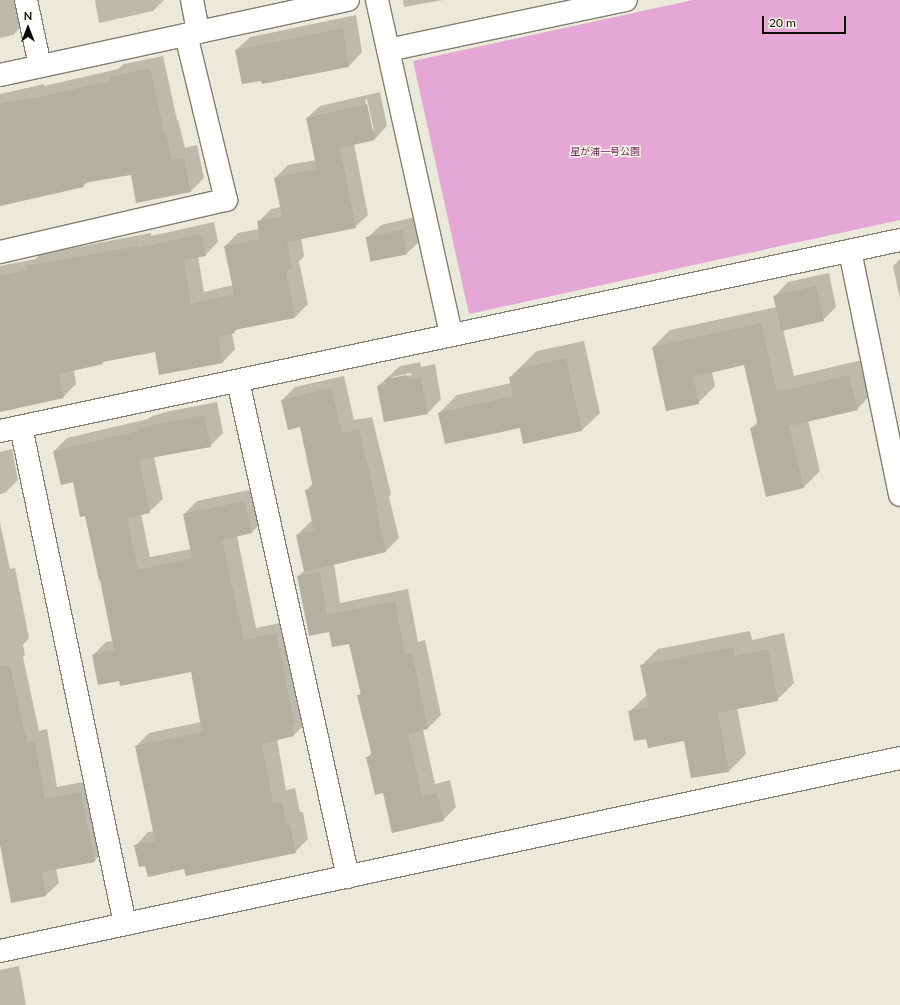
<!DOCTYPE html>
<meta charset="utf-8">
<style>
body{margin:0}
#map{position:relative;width:900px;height:1005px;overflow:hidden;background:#ebe9d9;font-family:Lato,"Noto Sans JP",sans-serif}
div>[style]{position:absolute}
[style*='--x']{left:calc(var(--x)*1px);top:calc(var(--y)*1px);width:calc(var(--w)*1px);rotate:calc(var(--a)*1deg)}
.green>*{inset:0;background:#e5a8d6}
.shadow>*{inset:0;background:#0003}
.building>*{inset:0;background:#b2b1a1;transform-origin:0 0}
.roads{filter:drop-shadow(1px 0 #807f6f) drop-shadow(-1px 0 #807f6f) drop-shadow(0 1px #807f6f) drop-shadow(0 -1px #807f6f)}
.minor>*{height:22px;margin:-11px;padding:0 11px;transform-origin:11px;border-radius:11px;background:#fff}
span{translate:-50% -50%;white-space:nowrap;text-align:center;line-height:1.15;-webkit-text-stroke:3px #f8f7e6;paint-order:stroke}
.park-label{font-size:10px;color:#69215d}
.north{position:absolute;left:8px;top:8px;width:40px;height:40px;-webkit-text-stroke:3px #f8f7e6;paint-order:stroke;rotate:0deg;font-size:11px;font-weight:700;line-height:16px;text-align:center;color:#0d0d07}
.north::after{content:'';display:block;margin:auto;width:14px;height:18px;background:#0d0d07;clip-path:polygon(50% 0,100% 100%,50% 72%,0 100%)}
.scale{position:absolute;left:762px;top:16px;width:84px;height:18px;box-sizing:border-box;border:2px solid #0d0d07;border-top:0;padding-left:5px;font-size:12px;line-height:14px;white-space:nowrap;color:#0d0d07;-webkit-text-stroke:3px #f8f7e6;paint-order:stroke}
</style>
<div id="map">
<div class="green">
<div style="clip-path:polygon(693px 0,900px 0,900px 220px,469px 314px,413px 61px)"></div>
</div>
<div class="shadow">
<div style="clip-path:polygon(0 0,27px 0,26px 22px,13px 35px,0 38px)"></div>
<div style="clip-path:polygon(95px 0,164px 0,153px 11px,99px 23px)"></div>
<div style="clip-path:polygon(403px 0,443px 0,404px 7px)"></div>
<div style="clip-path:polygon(356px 15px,362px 52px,349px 66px,263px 83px,236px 50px,250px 37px)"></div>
<div style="clip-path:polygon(163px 56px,177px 120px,178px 120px,185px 148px,197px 145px,204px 178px,191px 191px,131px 174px,88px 182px,83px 186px,0 205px,0 94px,44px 84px,44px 86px,118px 69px,124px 64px)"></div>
<div style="clip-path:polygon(evenodd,380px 92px,387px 126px,375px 139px,354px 144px,368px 215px,355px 227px,301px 238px,304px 256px,299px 262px,308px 304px,295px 317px,238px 329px,232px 333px,235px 349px,223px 362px,155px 351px,105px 360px,102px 363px,74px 370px,76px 384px,63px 397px,0 378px,0 266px,36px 259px,40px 254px,151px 233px,151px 236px,214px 222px,218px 242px,205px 255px,198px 256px,204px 292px,233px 285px,225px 246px,238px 233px,259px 229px,258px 222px,271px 209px,281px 207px,275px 178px,288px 165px,316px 160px,307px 118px,320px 106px,380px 92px,367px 99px,374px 131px,372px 131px,365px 100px,367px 99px)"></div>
<div style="clip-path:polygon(415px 217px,420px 241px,406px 254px,367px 238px,381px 225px)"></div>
<div style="clip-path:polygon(900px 259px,900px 299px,893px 266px)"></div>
<div style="clip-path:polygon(829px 273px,836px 307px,823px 320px,783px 329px,794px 376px,866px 359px,874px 392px,857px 409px,808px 420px,820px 471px,803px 488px,751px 428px,758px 422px,744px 364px,712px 372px,715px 386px,698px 403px,653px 347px,670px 330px,777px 307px,775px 296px,788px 282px)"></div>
<div style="clip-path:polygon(584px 341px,600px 413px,582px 430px,521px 427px,439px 413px,457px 395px,511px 383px,510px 377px,537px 351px)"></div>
<div style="clip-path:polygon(evenodd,420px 362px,421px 367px,435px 364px,441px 399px,428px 413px,378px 386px,400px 366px,420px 362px,411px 373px,412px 375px,390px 379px,392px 377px,411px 373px)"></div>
<div style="clip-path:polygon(344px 376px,354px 420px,372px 417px,391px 494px,389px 497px,399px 538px,386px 551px,334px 563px,340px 603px,408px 589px,418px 642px,425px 640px,441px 715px,428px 728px,423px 730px,435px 784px,450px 780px,456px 807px,443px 820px,384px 792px,367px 758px,372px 752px,358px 696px,361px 693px,350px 643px,329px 631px,298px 576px,305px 570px,297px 535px,310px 522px,313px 521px,306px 491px,313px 483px,301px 425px,282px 400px,295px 387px)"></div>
<div style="clip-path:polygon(217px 402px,223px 433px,210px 446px,154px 457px,163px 499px,149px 512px,141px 514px,150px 557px,191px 549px,184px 514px,197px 501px,258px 488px,265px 519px,252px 532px,237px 536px,256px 628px,289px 621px,307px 722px,294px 735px,277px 739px,286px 790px,295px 788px,300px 812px,303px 812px,308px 839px,295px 852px,185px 868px,146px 865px,135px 846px,148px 832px,154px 831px,136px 746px,149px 733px,201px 722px,192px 671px,120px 679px,93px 655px,106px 642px,113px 641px,101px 579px,86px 515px,74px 481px,54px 451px,67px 438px,148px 419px,152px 416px,170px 411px)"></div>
<div style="clip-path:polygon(12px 449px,18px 480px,5px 493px,0 494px,0 452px)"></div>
<div style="clip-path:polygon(0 523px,10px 569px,15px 568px,29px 638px,23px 645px,25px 655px,23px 657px,39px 731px,47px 729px,57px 787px,94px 780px,107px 848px,94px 861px,56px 868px,59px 883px,46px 895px,0 838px)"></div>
<div style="clip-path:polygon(750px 631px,752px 640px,784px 633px,794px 683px,777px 700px,737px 708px,746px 754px,729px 771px,684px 740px,647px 737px,629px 712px,647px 695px,641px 666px,658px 649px)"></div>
<div style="clip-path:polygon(19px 966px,26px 1005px,0 1005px,0 970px)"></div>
</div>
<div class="building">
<div style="clip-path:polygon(343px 28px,349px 67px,262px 84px,261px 81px,242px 84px,235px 50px)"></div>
<div style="clip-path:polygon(150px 68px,164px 132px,165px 132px,172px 160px,184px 158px,191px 192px,136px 203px,131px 175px,83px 183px,84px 187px,0 206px,0 104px,31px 97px,31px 99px,110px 81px,109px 77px)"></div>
<div style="clip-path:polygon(367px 104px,375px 140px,340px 148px,356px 228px,287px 242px,292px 270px,286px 271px,295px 318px,234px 330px,235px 333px,218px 337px,223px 363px,159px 375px,155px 352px,102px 362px,103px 364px,59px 374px,64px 398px,0 412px,0 276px,27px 270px,26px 266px,138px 246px,138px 248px,201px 234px,206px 256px,184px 260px,191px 304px,234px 294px,224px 246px,260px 239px,257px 221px,282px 216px,274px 178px,317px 169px,306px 118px)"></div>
<div style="left:402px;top:230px;width:25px;height:37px;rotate:79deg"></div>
<div style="left:816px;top:286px;width:36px;height:44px;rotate:77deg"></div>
<div style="clip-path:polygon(761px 323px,777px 392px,849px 375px,858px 410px,789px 426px,804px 488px,766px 497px,750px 428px,758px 426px,744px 365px,693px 377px,699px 404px,666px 411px,652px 347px)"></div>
<div style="clip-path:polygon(566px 358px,582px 431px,523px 444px,520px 428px,445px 444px,438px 413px,513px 396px,509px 377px,520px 374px,518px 369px)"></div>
<div style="clip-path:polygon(407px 375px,408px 380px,421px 377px,428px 414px,384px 422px,377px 386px,386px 384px,385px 379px)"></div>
<div style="clip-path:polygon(331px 388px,342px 433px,359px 429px,378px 508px,376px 509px,386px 552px,304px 572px,296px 535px,314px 531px,305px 490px,313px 488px,300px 427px,288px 430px,281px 400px)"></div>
<div style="clip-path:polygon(204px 415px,211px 447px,139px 460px,150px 513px,127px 518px,138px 570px,192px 558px,183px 514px,245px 501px,252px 533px,222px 540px,244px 640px,276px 633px,295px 725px,292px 726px,294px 736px,262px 744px,273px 803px,282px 801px,287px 825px,290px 824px,296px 853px,186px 876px,184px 869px,148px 877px,145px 866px,139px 867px,134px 845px,155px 841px,135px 746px,202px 732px,191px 672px,120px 686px,119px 681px,98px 685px,92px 655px,114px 650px,100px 580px,99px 580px,85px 516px,80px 517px,73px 482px,61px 485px,53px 451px,138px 431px,138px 429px,156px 424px)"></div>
<div style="clip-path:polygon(320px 572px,327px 615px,395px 601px,405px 654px,412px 653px,428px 729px,408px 734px,422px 796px,437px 793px,444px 821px,392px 833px,383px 793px,375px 795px,366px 757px,372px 756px,357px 695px,361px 695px,349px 644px,332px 647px,329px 632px,309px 636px,297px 576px)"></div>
<div style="clip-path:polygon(734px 647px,735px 656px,768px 649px,778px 701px,718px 713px,729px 772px,691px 778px,684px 741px,648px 748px,646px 739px,634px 741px,628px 711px,649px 707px,640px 665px)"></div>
<div style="clip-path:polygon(10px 665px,27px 743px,35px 741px,45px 799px,81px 792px,95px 862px,42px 872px,46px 896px,11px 903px,0 845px,0 666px)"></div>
</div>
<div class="roads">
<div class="minor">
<div style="--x:26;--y:0;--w:67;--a:78"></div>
<div style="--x:192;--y:0;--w:33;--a:79"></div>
<div style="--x:377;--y:0;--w:343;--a:77.5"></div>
<div style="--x:388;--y:50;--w:243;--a:-11.9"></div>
<div style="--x:0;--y:75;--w:356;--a:-12.2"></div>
<div style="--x:850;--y:251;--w:249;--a:78.4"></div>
<div style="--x:0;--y:252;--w:232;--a:-13"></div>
<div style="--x:226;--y:200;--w:170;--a:-103.6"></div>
<div style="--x:238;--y:381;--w:508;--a:77.5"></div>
<div style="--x:21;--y:427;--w:508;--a:78.18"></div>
<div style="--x:0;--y:431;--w:920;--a:-11.98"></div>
<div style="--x:0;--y:951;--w:920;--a:-12.1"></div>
</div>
</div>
<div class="park-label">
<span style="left:605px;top:152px">星が浦一号公園</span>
</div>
<div class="north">N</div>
<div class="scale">20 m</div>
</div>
